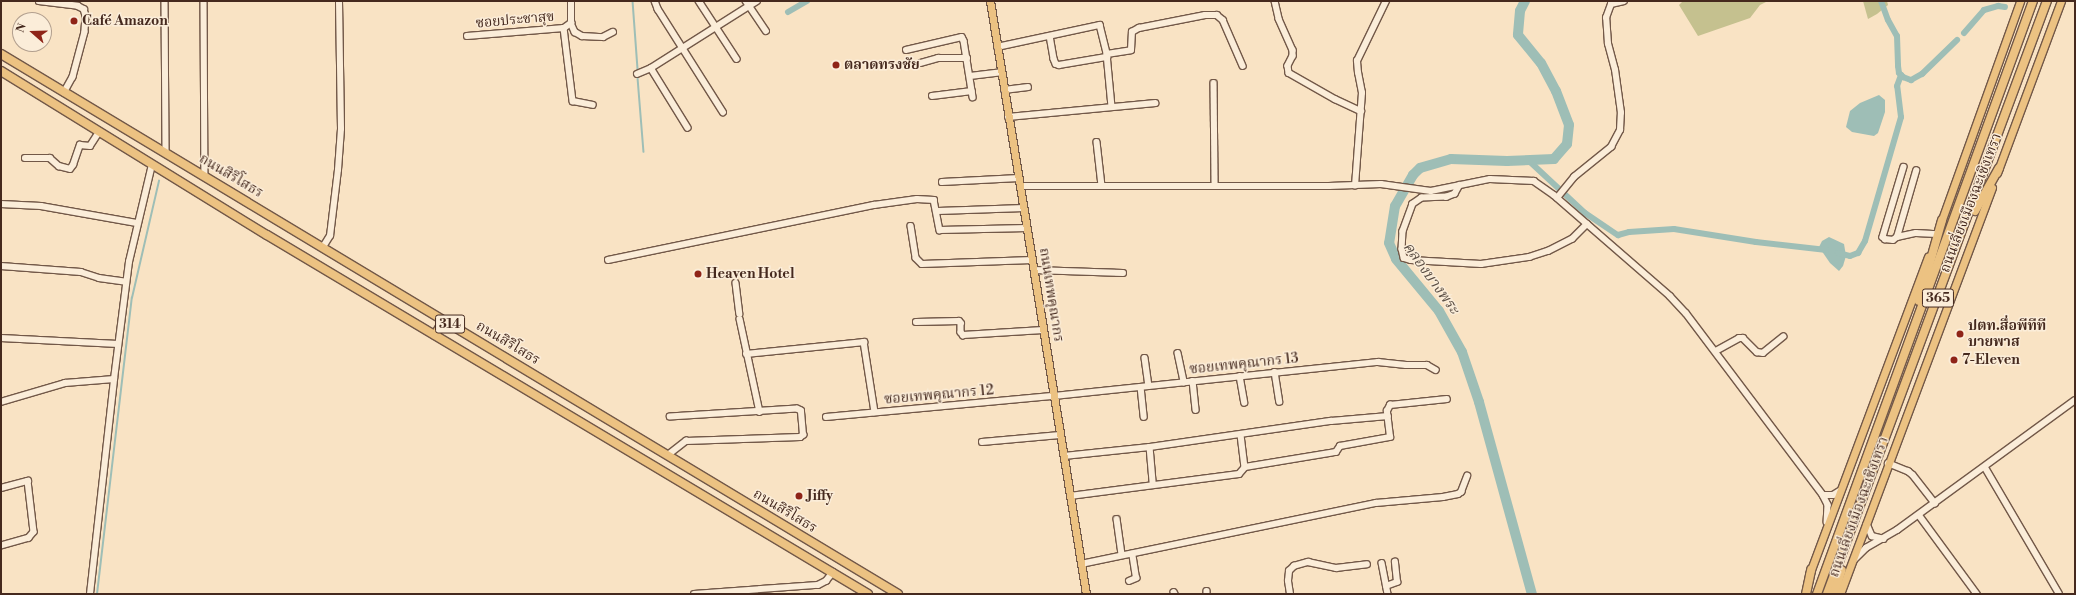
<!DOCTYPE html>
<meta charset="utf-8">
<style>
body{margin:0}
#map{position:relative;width:2076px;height:595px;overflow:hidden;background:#f9e3c4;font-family:"Libre Bodoni","Noto Serif Thai",serif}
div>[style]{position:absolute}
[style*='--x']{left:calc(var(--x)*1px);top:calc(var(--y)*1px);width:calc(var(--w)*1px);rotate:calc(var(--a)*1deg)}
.green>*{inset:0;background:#c5c18f}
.water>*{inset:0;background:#9ebeb6}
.stream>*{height:1.5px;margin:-0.75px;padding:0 0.75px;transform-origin:0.75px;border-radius:0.75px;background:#9ebeb6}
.canal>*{height:6px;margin:-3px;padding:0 3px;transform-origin:3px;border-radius:3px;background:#9ebeb6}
.river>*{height:10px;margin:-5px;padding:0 5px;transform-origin:5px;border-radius:5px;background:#9ebeb6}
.roads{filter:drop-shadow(1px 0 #725848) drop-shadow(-1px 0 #725848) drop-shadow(0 1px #725848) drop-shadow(0 -1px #725848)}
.minor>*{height:5.5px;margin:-2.75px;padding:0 2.75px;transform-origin:2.75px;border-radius:2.75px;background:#fbedd9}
.major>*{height:7px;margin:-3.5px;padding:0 3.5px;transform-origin:3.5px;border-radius:3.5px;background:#ecc282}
.highway>*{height:8px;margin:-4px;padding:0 4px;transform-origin:4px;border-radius:4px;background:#ecc282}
.dots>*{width:11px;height:11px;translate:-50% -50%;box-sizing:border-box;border:2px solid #fbedd9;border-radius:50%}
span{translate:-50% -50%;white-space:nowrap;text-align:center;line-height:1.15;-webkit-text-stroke:3px #fbedd9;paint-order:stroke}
.shield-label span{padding:1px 3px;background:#fbedd9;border:1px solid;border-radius:3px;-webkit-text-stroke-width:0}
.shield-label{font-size:13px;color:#45291e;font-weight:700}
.street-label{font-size:14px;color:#45291e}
.poi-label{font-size:14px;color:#45291e;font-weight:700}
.left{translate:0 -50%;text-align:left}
.water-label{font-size:15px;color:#5b4e44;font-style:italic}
.frame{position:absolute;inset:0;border:2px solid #45291e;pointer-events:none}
.north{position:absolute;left:12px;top:12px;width:40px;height:40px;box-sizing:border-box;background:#fbedd9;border:1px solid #b29f8e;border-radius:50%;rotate:290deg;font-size:11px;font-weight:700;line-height:16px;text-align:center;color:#45291e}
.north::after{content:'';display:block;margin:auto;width:14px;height:18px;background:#8f2418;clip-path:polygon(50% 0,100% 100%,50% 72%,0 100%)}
</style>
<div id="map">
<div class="green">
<div style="clip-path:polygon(1683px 1px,1768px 1px,1760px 5px,1750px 18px,1698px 36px,1679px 5px)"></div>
<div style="clip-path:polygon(1863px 1px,1887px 1px,1888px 5px,1877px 14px,1868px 19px)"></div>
</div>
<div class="water">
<div style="clip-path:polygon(1879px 95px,1885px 100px,1885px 112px,1878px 133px,1874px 136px,1852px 132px,1846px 127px,1850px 111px,1860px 103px)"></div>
<div style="clip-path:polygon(1829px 237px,1844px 244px,1846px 256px,1843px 266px,1839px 271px,1830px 263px,1819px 247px,1822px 241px)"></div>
</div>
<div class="stream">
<div style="--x:633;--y:1;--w:68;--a:85.8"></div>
<div style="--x:638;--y:78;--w:74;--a:85.4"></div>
<div style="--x:97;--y:594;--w:298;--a:-83.3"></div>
<div style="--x:132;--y:298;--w:120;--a:-77"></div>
</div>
<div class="canal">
<div style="--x:1881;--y:1;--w:20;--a:70"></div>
<div style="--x:1888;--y:20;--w:18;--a:61"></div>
<div style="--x:1897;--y:36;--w:30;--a:88"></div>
<div style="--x:1898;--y:66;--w:7;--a:82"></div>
<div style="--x:1899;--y:73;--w:6;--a:45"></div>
<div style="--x:1903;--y:77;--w:9;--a:21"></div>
<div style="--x:1911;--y:80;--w:13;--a:-29"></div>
<div style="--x:1922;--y:74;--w:49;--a:-44.2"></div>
<div style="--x:788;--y:12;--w:22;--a:-30"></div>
<div style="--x:1964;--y:33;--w:30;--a:-49"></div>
<div style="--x:1984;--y:10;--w:15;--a:-16"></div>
<div style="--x:1998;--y:6;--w:7;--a:8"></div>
<div style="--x:1528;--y:160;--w:78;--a:42.9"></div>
<div style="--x:1585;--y:213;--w:40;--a:34"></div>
<div style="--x:1618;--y:235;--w:11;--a:-15"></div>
<div style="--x:1629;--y:232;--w:45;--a:-3.8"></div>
<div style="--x:1674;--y:229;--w:83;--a:9"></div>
<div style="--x:1756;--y:242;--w:71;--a:6.4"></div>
<div style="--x:1838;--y:253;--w:12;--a:14"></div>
<div style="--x:1850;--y:256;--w:9;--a:-21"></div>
<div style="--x:1858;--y:253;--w:14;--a:-60"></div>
<div style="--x:1865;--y:241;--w:129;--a:-73.8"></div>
<div style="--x:1901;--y:117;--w:31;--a:-97"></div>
<div style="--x:1897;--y:86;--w:12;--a:-70"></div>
</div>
<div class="river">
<div style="--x:1525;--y:1;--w:11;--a:117"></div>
<div style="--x:1520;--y:11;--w:24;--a:95"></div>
<div style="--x:1518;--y:35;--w:36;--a:51"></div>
<div style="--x:1541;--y:63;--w:32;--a:62"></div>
<div style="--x:1556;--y:91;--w:36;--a:69"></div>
<div style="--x:1569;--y:125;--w:19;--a:96"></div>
<div style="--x:1567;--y:144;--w:20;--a:131"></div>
<div style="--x:1554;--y:159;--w:47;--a:177.6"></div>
<div style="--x:1507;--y:161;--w:56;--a:-178"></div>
<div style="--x:1451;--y:159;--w:32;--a:164"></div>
<div style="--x:1420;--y:168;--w:10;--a:135"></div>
<div style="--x:1413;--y:175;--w:36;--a:120"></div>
<div style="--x:1395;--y:206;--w:37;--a:99"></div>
<div style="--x:1389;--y:243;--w:17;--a:66"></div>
<div style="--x:1396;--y:259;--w:67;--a:50.4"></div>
<div style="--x:1439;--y:311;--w:47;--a:60.7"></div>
<div style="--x:1462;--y:352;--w:53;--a:71.2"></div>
<div style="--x:1479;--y:402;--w:199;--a:74.6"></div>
</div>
<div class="roads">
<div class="minor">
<div style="--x:39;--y:1;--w:39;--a:7"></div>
<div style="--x:78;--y:6;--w:7;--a:27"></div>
<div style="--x:84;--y:9;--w:7;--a:74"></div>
<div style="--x:86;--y:16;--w:16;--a:94"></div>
<div style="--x:85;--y:32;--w:47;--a:104.9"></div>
<div style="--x:73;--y:77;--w:18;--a:119"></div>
<div style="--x:165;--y:1;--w:151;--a:89.6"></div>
<div style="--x:204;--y:1;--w:174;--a:89.7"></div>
<div style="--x:655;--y:1;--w:9;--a:69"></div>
<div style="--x:658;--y:9;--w:122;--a:57.7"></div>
<div style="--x:699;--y:1;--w:69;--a:56.8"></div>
<div style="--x:746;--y:1;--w:36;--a:56"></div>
<div style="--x:1275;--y:1;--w:18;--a:77"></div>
<div style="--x:1279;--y:19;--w:34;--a:66"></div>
<div style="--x:1293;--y:50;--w:6;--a:90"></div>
<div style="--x:1293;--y:56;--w:11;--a:117"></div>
<div style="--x:1288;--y:66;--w:7;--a:82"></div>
<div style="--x:1289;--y:73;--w:53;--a:29.5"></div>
<div style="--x:1335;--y:99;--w:29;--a:25"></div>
<div style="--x:571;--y:23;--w:10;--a:66"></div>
<div style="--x:575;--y:32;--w:8;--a:30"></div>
<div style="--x:582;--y:36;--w:21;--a:3"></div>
<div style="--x:603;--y:37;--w:11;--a:-27"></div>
<div style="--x:564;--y:28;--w:74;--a:83"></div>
<div style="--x:573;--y:101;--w:20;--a:11"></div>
<div style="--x:467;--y:36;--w:97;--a:-4.7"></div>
<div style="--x:564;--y:28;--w:9;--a:-36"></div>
<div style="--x:571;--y:23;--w:22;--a:-90"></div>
<div style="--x:1050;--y:36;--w:23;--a:80"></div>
<div style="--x:1054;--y:59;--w:5;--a:68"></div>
<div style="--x:1056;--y:64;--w:3;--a:18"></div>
<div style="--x:1059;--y:65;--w:49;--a:-9.5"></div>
<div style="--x:997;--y:47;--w:105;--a:-12.1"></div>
<div style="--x:1100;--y:25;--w:30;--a:76"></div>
<div style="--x:1107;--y:54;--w:53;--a:84.6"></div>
<div style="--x:906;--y:50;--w:57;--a:-13.1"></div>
<div style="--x:962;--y:37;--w:4;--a:63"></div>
<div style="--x:964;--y:41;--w:57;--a:80.9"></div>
<div style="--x:1107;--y:54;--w:24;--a:-9"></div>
<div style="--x:1131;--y:50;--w:18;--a:-87"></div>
<div style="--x:1132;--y:32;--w:8;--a:-30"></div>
<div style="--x:1139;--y:28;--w:67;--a:-11.1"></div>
<div style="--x:1205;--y:15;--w:12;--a:0"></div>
<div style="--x:1217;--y:15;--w:8;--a:40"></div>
<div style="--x:1223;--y:20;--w:50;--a:66.5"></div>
<div style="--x:921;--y:63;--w:18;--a:-16"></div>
<div style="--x:938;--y:58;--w:29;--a:0"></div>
<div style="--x:651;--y:68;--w:70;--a:58.3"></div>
<div style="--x:637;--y:74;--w:15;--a:-23"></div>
<div style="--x:651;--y:68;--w:125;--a:-32.3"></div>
<div style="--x:970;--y:76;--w:31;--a:-7"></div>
<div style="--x:1214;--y:83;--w:103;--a:89.4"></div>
<div style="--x:1004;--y:90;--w:24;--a:-7"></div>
<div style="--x:932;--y:96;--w:40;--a:-7.1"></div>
<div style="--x:1008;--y:117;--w:148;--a:-5.4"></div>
<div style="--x:1097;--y:142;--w:44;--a:83.5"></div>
<div style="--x:25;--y:158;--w:25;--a:0"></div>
<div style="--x:50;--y:158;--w:12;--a:42"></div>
<div style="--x:59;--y:166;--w:11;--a:15"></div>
<div style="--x:70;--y:169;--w:5;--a:-53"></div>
<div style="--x:73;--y:165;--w:21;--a:-71"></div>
<div style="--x:80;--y:145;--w:10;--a:6"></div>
<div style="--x:90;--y:146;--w:17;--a:-57"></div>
<div style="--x:1904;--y:167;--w:73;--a:106.7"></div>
<div style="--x:1883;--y:237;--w:3;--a:45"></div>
<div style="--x:1885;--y:239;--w:8;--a:7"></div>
<div style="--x:1893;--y:240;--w:5;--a:-37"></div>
<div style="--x:1897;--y:237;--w:19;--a:-12"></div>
<div style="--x:1916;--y:233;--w:21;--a:3"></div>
<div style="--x:942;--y:182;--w:77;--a:-3"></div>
<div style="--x:1460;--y:185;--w:10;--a:119"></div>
<div style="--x:1455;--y:194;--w:9;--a:159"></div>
<div style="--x:1447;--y:197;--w:25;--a:178"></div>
<div style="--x:1422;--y:198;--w:11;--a:146"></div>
<div style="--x:1413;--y:204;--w:29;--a:110"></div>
<div style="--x:1403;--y:231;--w:18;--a:93"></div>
<div style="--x:1402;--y:249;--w:9;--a:77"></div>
<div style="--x:1404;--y:258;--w:7;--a:16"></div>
<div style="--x:1411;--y:260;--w:70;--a:3.3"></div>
<div style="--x:1481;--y:264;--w:49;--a:-8.3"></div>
<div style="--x:1529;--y:257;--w:20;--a:-18"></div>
<div style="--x:1548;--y:251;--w:27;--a:-27"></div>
<div style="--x:1572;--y:239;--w:21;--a:-45"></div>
<div style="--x:1020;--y:186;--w:309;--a:0"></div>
<div style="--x:1329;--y:186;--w:52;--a:-2.2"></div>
<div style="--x:1381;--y:184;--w:50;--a:8"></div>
<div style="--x:1431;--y:191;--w:60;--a:-11.5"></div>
<div style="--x:1490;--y:179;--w:44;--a:2.6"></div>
<div style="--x:1534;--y:181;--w:24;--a:35"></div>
<div style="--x:1554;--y:195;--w:154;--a:41"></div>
<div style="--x:1670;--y:296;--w:23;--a:47"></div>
<div style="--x:1686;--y:313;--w:228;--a:53"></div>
<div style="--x:1823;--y:495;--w:11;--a:63"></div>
<div style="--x:1828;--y:505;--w:17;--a:93"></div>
<div style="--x:1355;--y:186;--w:93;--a:-85.7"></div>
<div style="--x:1362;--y:93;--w:20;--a:-101"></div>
<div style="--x:1358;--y:73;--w:12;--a:-95"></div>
<div style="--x:1357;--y:61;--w:67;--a:-64.2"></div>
<div style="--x:1557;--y:198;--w:27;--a:-51"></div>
<div style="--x:1574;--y:177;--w:48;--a:-39"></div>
<div style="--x:1611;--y:147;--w:19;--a:-62"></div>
<div style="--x:1620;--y:130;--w:17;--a:-87"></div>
<div style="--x:1621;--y:113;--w:43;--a:-97.9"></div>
<div style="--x:1615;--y:70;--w:27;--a:-105"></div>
<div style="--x:1608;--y:44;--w:26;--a:-94"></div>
<div style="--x:1606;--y:18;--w:15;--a:-70"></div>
<div style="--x:1611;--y:4;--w:13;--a:-13"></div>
<div style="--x:1;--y:204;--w:40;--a:2.9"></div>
<div style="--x:41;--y:206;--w:97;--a:10"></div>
<div style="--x:938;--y:211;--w:86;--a:-2"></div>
<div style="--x:911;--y:226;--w:32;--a:81"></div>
<div style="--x:916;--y:258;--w:8;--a:45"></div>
<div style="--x:922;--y:264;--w:110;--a:-2.1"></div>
<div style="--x:1897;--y:237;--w:69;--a:-73.9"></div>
<div style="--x:323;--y:247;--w:13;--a:-58"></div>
<div style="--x:330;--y:236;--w:66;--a:-83.1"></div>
<div style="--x:338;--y:170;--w:41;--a:-85.8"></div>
<div style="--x:341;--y:129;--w:128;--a:-90.9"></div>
<div style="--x:608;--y:260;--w:272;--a:-11.7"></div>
<div style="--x:874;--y:205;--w:43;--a:-7.9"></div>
<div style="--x:917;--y:199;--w:17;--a:3"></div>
<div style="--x:934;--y:200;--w:31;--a:79"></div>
<div style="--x:940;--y:230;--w:87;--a:-1.3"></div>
<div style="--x:1;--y:266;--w:80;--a:4.3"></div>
<div style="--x:81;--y:272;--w:19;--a:18"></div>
<div style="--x:99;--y:278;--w:27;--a:8"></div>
<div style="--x:1034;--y:270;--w:89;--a:1.9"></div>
<div style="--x:736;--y:283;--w:31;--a:83"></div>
<div style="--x:740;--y:319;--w:95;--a:77.9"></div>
<div style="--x:916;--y:322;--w:43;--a:-1.3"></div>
<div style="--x:959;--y:321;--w:3;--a:45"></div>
<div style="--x:961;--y:323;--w:9;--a:90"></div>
<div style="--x:961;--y:332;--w:4;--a:56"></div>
<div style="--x:963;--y:335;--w:80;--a:-3.6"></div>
<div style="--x:1;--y:338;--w:117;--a:2.9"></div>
<div style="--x:1716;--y:351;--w:26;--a:-29"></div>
<div style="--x:1739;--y:338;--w:4;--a:0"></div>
<div style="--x:1743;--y:338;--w:20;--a:45"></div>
<div style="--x:1757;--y:352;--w:6;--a:9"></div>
<div style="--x:1763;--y:353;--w:26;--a:-39"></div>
<div style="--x:1178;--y:353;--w:30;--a:78"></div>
<div style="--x:746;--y:354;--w:119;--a:-5.8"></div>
<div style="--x:864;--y:342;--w:71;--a:81.1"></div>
<div style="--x:1145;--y:358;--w:28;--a:82"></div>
<div style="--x:1275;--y:372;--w:30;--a:81"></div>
<div style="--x:1240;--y:376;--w:27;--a:80"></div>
<div style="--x:1193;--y:381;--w:29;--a:84"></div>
<div style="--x:1141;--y:387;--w:30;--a:84"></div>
<div style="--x:1;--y:402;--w:67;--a:-16.5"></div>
<div style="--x:65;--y:383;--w:49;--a:-4.7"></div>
<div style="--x:114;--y:379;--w:118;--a:-82.7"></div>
<div style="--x:129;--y:262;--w:100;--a:-76.7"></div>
<div style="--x:826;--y:417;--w:229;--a:-5.3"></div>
<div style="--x:1054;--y:396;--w:326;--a:-6"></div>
<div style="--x:1378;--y:362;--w:28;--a:6"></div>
<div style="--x:1406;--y:365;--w:21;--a:0"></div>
<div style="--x:1427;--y:365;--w:10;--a:29"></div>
<div style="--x:1241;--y:435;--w:32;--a:83"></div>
<div style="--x:982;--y:442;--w:78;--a:-5.1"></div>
<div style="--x:1150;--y:447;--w:38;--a:85"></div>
<div style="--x:668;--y:455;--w:23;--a:-38"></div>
<div style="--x:686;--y:441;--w:114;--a:-2"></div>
<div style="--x:800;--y:437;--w:4;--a:-34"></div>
<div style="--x:803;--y:435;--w:24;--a:-95"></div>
<div style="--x:801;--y:411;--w:4;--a:-153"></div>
<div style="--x:797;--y:409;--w:127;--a:176.4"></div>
<div style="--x:1064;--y:456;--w:86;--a:-6"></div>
<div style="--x:1150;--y:447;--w:183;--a:-8.2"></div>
<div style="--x:1331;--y:421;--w:57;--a:-5"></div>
<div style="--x:1888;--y:463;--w:22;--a:22"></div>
<div style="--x:1908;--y:471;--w:6;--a:39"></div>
<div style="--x:1913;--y:475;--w:36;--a:52"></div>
<div style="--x:1985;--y:467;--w:146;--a:59.6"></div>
<div style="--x:1;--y:488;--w:28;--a:-15"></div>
<div style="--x:28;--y:481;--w:51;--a:83.3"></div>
<div style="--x:34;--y:532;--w:8;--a:130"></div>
<div style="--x:29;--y:538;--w:29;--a:164"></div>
<div style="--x:1823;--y:495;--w:10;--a:0"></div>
<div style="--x:1833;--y:495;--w:9;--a:-32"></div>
<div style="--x:1070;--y:496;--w:170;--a:-7.4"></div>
<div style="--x:1239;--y:474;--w:9;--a:-49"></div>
<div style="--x:1245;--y:467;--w:92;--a:-9.4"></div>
<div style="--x:1336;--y:452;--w:7;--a:-56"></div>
<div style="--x:1340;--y:446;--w:51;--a:-10.2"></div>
<div style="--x:1390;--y:437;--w:26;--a:-97"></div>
<div style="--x:1387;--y:411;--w:7;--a:-63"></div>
<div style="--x:1390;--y:405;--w:57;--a:-6"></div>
<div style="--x:1919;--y:515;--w:98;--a:53.7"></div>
<div style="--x:1117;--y:519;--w:36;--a:82"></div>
<div style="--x:1867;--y:524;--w:13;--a:67"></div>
<div style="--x:1872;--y:536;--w:12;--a:14"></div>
<div style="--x:1854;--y:560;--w:17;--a:-45"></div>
<div style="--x:1866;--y:548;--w:36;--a:-30"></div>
<div style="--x:1897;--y:530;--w:220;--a:-36.1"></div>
<div style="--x:1382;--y:563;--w:32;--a:79"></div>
<div style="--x:1081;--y:564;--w:301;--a:-11.7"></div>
<div style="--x:1376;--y:503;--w:67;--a:-5.1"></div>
<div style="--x:1443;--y:497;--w:15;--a:-11"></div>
<div style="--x:1458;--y:494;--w:4;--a:-34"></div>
<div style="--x:1461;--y:492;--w:17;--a:-69"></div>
<div style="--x:1129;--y:581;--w:8;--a:-23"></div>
<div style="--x:1136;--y:578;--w:24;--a:-99"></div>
<div style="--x:1386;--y:586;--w:12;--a:-20"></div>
<div style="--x:1397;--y:582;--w:20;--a:-96"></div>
<div style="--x:1207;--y:591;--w:3;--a:90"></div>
<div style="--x:1174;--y:592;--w:2;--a:63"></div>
<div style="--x:90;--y:594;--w:216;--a:-83.6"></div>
<div style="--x:694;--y:594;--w:124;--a:-4.2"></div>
<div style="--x:818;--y:585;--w:9;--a:-27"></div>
<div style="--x:826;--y:581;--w:11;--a:-52"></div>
<div style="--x:1290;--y:594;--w:13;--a:-99"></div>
<div style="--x:1288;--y:581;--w:10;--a:-84"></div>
<div style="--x:1289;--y:571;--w:7;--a:-45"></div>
<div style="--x:1294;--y:566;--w:15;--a:-16"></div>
<div style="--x:1308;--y:562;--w:29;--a:12"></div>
<div style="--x:1336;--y:568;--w:31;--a:-7"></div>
</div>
<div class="major">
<div style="--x:990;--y:1;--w:601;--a:80.8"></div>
<div style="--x:1997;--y:173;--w:184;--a:-69.6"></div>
<div style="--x:1940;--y:225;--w:238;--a:-70.3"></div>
<div style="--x:1809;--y:575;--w:340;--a:-69.5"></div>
<div style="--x:1840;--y:594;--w:434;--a:-69.5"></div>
</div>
<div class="highway">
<div style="--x:1;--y:54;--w:1047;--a:31.05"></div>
<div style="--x:1;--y:71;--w:312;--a:31.7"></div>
<div style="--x:267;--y:235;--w:700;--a:30.85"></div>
<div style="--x:1975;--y:211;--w:49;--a:-60.8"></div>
<div style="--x:1919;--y:301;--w:84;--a:-74.1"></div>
<div style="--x:435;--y:335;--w:17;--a:-59"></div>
<div style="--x:1806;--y:594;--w:25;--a:-78"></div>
<div style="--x:1817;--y:594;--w:631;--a:-69.99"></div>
<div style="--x:1827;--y:594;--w:632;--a:-69.65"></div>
<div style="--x:1834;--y:594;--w:25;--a:-72"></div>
</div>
</div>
<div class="dots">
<div style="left:74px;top:21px;background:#8f2418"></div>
<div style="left:836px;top:65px;background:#8f2418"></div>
<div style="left:698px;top:274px;background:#8f2418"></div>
<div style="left:1960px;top:334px;background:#8f2418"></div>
<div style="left:1954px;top:360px;background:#8f2418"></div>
<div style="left:799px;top:496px;background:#8f2418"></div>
</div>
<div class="shield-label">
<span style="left:1938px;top:298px">365</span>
<span style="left:450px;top:324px">314</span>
</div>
<div class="street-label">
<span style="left:515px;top:20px;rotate:-5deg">ซอยประชาสุข</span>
<span style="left:231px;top:176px;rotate:31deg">ถนนสิริโสธร</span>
<span style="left:1971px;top:203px;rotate:-69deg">ถนนเลี่ยงเมืองฉะเชิงเทรา</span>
<span style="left:1051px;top:295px;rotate:81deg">ถนนเทพคุณากร</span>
<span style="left:508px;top:343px;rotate:31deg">ถนนสิริโสธร</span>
<span style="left:1244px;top:364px;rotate:-6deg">ซอยเทพคุณากร 13</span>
<span style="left:939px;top:395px;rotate:-5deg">ซอยเทพคุณากร 12</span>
<span style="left:1859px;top:507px;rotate:-70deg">ถนนเลี่ยงเมืองฉะเชิงเทรา</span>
<span style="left:785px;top:511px;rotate:31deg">ถนนสิริโสธร</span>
</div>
<div class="poi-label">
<span class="left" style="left:82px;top:21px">Café Amazon</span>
<span class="left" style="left:844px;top:65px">ตลาดทรงชัย</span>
<span class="left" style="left:706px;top:274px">Heaven Hotel</span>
<span class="left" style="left:1968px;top:334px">ปตท.สื่อพีทีที<br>บายพาส</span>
<span class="left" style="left:1962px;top:360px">7-Eleven</span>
<span class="left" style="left:807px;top:496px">Jiffy</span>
</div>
<div class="water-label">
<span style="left:1431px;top:278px;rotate:54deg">คลองบางพระ</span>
</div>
<div class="frame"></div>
<div class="north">N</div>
</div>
